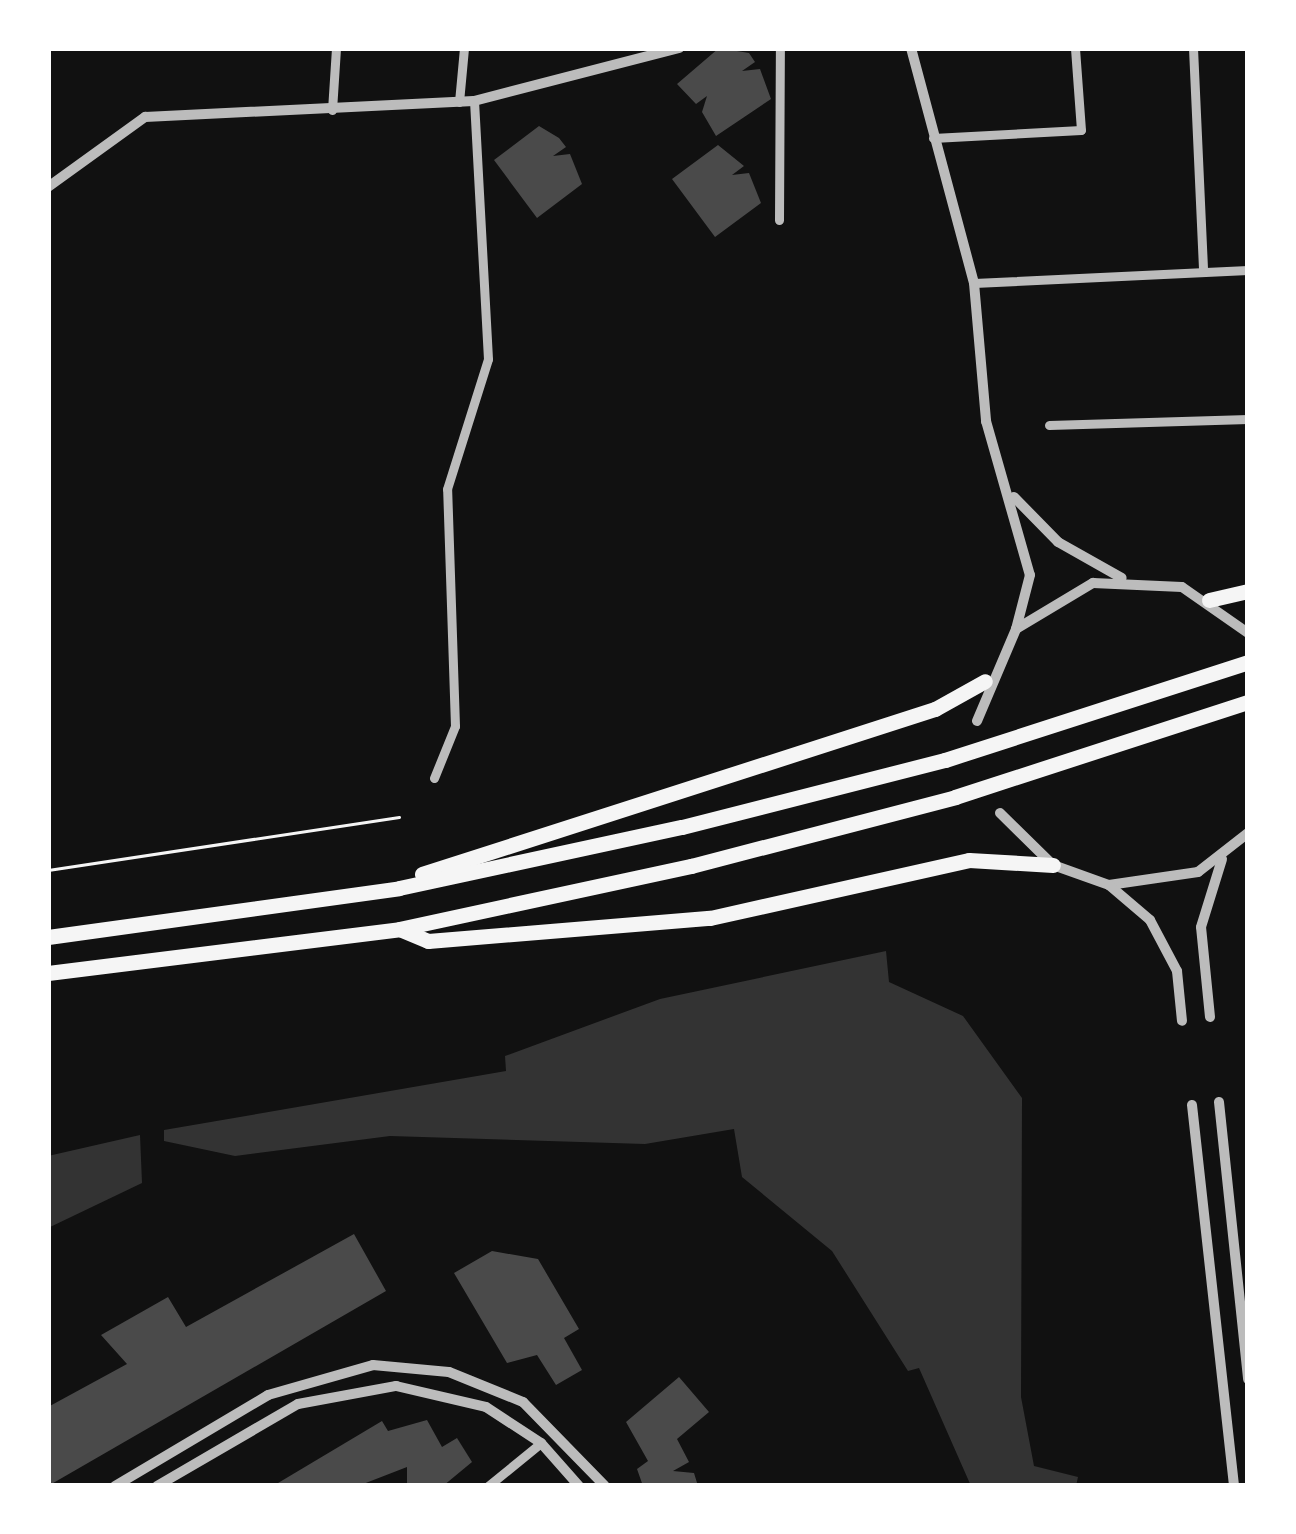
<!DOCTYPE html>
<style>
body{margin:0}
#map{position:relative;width:1296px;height:1534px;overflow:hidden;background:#111;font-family:"Archivo Narrow",sans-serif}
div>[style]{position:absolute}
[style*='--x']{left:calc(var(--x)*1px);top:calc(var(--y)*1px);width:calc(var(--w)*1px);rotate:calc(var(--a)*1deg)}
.water>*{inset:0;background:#333}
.building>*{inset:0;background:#4a4a4a}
.path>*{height:3px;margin:-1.5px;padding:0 1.5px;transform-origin:1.5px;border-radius:1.5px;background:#f5f5f5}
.minor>*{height:9px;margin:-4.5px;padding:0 4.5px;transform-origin:4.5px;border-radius:4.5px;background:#bcbcbc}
.tertiary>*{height:10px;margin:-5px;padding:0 5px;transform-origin:5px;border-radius:5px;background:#bcbcbc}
.trunk>*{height:15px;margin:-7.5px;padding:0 7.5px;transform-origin:7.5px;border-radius:7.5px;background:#f5f5f5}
span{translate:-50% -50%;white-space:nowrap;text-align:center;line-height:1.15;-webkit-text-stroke:9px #fff;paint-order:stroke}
.frame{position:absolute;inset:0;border:51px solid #fff;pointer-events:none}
</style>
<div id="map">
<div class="water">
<div style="clip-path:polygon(886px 951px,889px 982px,963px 1016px,1022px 1098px,1021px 1397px,1034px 1466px,1078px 1477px,1076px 1486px,971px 1486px,919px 1368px,908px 1371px,832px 1251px,742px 1177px,734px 1129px,645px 1144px,390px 1136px,235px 1156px,164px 1141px,164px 1130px,506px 1071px,505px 1056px,660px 999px)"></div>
<div style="clip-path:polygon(140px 1135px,142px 1183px,48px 1228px,48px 1156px)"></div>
</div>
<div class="building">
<div style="clip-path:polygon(719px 48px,749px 53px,755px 62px,742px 71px,760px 69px,771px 99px,716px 136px,702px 112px,707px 96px,696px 104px,677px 84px)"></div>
<div style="clip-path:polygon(539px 126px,559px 138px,566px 147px,553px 156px,570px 154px,582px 184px,537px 218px,494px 160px)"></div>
<div style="clip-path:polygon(718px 145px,744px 166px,732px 175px,749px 173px,761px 203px,715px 237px,672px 179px)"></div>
<div style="clip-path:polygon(354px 1234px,386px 1291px,48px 1486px,48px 1407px,127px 1364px,101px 1335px,168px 1297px,186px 1327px)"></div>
<div style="clip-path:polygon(492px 1251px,538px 1259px,579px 1329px,564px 1338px,582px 1370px,556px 1385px,537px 1355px,507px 1363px,454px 1273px)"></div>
<div style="clip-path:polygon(679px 1377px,709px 1412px,677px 1439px,689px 1462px,673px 1471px,694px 1473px,698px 1486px,643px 1486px,637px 1469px,648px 1461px,626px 1422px)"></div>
<div style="clip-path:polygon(427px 1420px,442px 1447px,457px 1438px,472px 1462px,443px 1486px,407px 1486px,407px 1467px,358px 1486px,273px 1486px,382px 1421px,388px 1431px)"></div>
</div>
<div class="path">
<div style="--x:48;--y:51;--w:4;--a:-45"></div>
<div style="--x:48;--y:870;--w:355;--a:-8.6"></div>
</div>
<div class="minor">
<div style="--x:1193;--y:48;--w:223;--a:87.4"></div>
<div style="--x:459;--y:102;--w:54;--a:-84.7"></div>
<div style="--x:332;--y:110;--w:62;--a:-86.3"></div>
<div style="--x:933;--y:138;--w:148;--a:-3.1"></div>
<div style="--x:1081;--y:130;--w:82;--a:-94.2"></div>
<div style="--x:779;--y:220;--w:172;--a:-89.7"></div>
<div style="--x:974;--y:283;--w:274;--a:-2.7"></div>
<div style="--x:1049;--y:425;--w:199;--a:-1.7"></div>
<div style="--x:434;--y:778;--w:56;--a:-68"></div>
<div style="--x:455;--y:726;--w:237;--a:-91.9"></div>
<div style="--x:447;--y:489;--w:136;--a:-72.5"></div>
<div style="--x:488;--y:359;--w:258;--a:-93.1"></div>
<div style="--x:488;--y:1486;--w:68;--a:-39.1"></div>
</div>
<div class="tertiary">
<div style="--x:911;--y:48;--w:243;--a:75"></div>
<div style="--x:974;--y:283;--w:139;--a:85"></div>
<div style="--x:986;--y:421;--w:160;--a:74.1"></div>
<div style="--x:1030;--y:575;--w:56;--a:104.5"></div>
<div style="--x:48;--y:187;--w:120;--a:-35.8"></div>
<div style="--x:145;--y:117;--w:329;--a:-2.8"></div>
<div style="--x:474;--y:101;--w:212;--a:-14.5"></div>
<div style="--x:1014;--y:497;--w:63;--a:45.6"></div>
<div style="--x:1058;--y:542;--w:73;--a:29.4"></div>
<div style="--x:977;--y:721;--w:100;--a:-67"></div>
<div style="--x:1016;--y:629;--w:90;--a:-30.9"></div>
<div style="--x:1093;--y:583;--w:89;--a:2.6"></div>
<div style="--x:1182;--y:587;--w:80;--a:34.9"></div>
<div style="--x:1000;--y:813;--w:74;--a:44.5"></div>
<div style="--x:1053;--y:865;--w:59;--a:19.7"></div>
<div style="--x:1109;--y:885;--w:90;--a:-8.3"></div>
<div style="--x:1198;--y:872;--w:63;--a:-38"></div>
<div style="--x:1109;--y:885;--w:54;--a:40.5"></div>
<div style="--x:1150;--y:920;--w:58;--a:62.1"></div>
<div style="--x:1177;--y:971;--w:50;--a:84.3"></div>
<div style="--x:1210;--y:1017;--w:90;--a:-95.7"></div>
<div style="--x:1201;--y:927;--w:71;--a:-72.8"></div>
<div style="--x:1219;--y:1102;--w:279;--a:84"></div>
<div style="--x:1192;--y:1105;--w:383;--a:83.7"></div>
<div style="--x:115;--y:1486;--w:178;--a:-30.7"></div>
<div style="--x:268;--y:1395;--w:109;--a:-15.9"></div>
<div style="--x:373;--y:1365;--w:76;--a:5.3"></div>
<div style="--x:449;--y:1372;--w:80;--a:22.1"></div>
<div style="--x:523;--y:1402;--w:117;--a:45.7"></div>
<div style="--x:157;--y:1486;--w:163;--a:-30.2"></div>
<div style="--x:298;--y:1404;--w:100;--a:-10.4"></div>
<div style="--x:396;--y:1386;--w:92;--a:13.1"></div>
<div style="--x:486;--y:1407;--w:66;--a:33.2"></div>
<div style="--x:541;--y:1443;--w:57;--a:48.5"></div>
</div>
<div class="trunk">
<div style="--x:1209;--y:600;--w:40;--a:-13"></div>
<div style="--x:422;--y:874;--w:539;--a:-17.83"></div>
<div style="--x:935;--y:709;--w:57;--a:-29.2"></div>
<div style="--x:402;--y:930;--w:28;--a:23"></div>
<div style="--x:428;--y:941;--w:283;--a:-4.7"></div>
<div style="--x:710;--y:918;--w:265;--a:-12.6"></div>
<div style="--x:969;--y:860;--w:84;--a:3.4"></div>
<div style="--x:48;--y:937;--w:354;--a:-7.9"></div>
<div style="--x:399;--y:888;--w:289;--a:-12.2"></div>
<div style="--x:682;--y:827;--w:271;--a:-14.3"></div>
<div style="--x:945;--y:760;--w:318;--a:-17.9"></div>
<div style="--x:48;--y:973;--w:354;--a:-7.1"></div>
<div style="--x:399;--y:929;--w:299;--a:-12.2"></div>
<div style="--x:691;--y:866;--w:273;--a:-14.6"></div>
<div style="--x:955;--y:797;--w:308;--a:-18"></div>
</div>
<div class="frame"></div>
</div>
